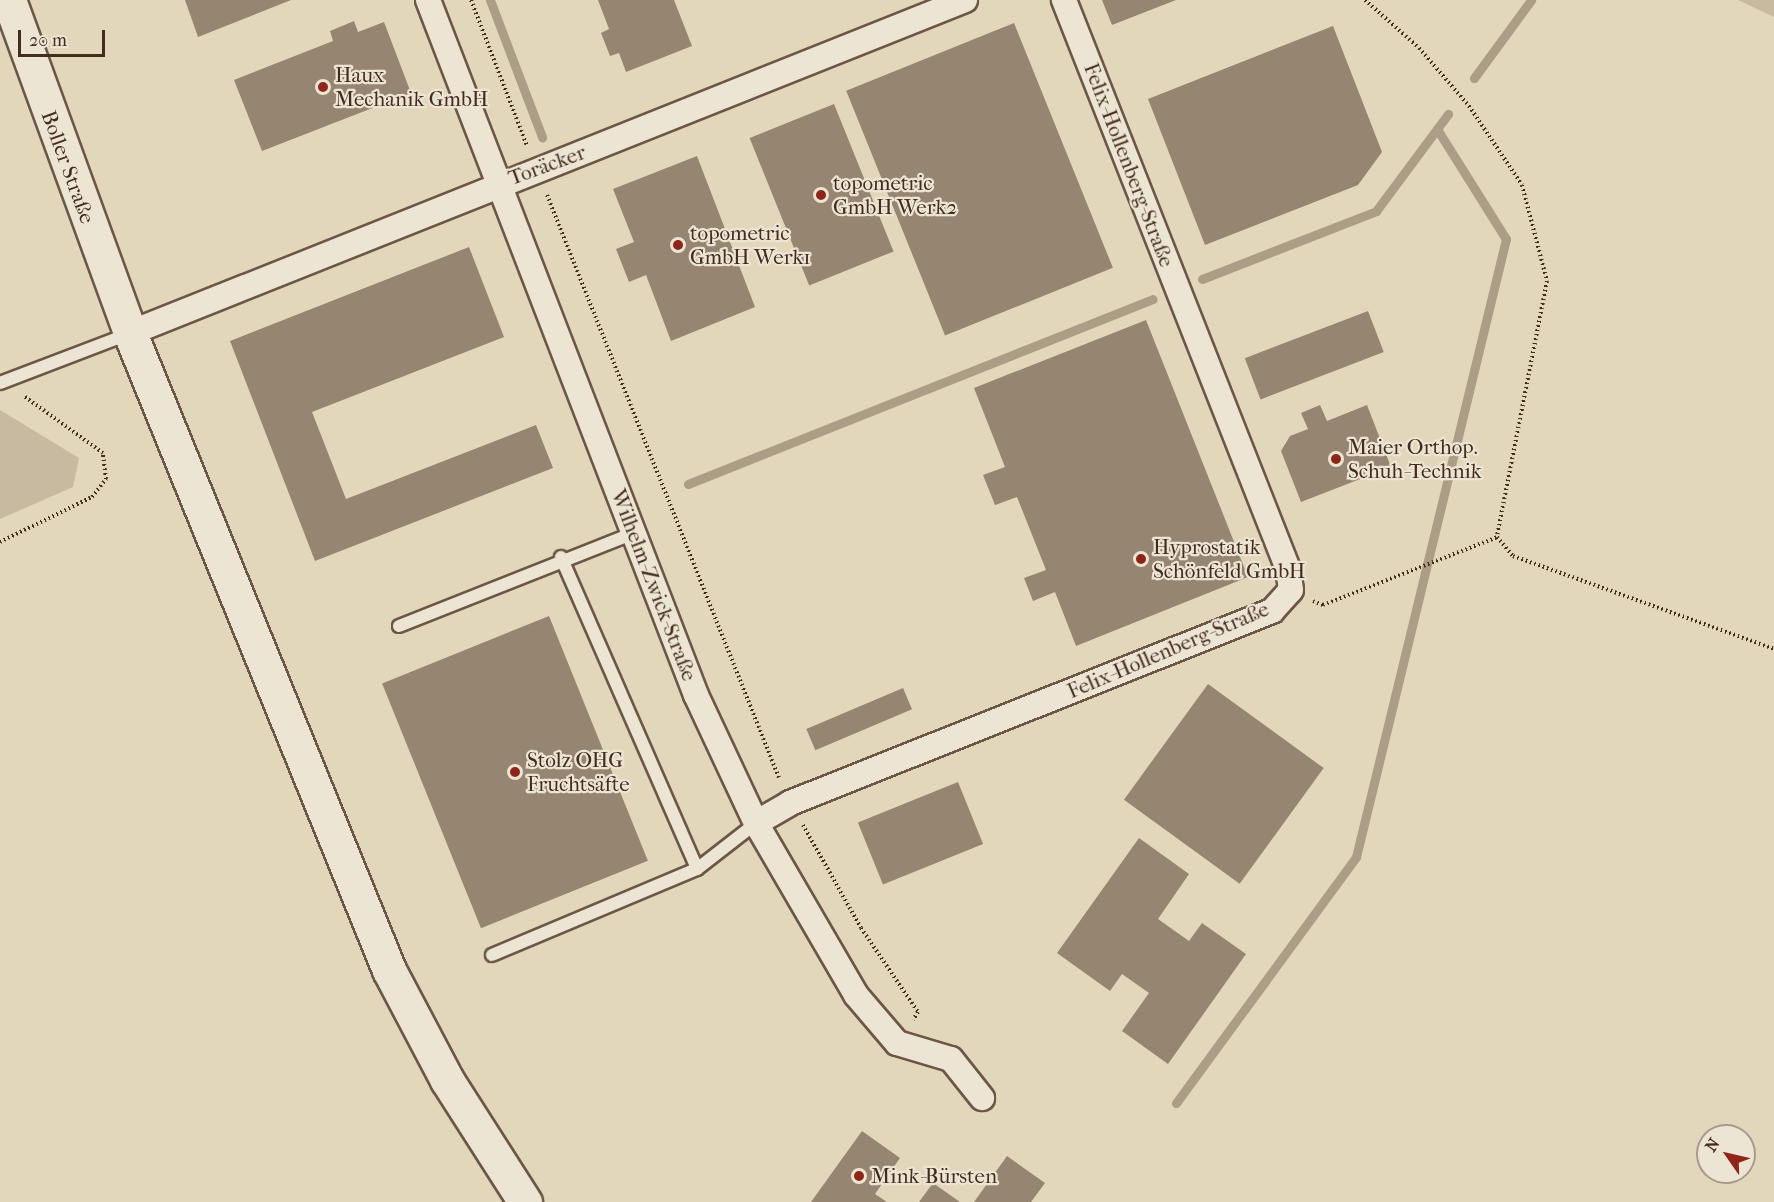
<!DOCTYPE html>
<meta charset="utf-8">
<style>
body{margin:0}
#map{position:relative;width:1774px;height:1202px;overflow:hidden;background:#e2d7bb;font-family:"IM FELL French Canon",serif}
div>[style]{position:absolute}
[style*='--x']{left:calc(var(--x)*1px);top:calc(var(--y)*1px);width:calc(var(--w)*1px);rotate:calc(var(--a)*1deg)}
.green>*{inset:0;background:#c7baa0}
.stream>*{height:9px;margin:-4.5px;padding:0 4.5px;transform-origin:4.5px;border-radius:4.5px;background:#ac9d86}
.building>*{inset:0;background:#968570;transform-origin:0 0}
.path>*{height:4px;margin-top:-2px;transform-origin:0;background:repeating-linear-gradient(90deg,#442c1e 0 1.5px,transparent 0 4.5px)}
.roads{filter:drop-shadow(2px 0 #6c5745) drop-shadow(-2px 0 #6c5745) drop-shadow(0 2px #6c5745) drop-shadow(0 -2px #6c5745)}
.lane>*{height:12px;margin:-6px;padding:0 6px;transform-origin:6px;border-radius:6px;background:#ece5d3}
.street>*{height:24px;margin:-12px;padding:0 12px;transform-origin:12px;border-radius:12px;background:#ece5d3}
.secondary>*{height:33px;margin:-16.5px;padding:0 16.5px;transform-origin:16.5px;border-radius:16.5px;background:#ece5d3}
.dots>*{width:16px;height:16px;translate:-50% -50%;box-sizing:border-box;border:3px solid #ece5d3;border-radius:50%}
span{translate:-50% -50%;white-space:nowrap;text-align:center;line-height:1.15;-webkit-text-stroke:4.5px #ece5d3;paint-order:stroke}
.poi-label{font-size:21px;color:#442c1e}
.left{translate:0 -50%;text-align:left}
.street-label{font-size:21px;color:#442c1e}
.north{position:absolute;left:1696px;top:1124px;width:60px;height:60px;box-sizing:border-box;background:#ece5d3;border:2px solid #a99b8b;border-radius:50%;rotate:304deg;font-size:16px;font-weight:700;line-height:24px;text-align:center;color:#442c1e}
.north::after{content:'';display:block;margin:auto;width:21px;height:27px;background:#8f2418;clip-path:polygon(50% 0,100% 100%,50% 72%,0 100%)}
.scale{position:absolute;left:18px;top:30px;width:87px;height:27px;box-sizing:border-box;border:3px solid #442c1e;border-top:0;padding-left:8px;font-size:18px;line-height:21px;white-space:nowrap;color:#442c1e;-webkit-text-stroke:4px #ece5d3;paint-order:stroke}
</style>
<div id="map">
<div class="green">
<div style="clip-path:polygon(1738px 0,1774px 0,1774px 17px)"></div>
<div style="clip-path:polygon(0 410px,79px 458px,73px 487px,0 519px)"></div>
</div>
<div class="stream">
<div style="--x:490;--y:0;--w:147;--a:69.2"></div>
<div style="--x:1474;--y:78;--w:97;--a:-53.8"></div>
<div style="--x:1202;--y:279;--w:187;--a:-21.3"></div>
<div style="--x:1376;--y:211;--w:121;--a:-53.4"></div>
<div style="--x:688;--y:484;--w:500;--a:-21.7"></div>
<div style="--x:1176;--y:1103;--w:305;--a:-53.8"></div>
<div style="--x:1356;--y:857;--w:636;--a:-76.36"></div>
<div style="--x:1506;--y:239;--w:130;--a:-122.1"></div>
</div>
<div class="building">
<div style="clip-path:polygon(185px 0,291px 0,198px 37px)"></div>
<div style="clip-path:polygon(598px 0,674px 0,692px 46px,626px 72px,619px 53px,610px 56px,601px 33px,609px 29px)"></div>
<div style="clip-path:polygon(1102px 0,1176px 0,1112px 25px)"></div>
<div style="clip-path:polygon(354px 21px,358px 32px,384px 22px,411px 93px,262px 151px,234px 80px,333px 41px,330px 31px)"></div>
<div style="left:1014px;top:23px;width:264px;height:181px;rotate:68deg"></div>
<div style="clip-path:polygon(1333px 26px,1382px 152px,1358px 185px,1205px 245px,1148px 99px)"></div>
<div style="left:834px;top:104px;width:159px;height:91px;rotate:68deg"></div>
<div style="clip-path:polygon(697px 156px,755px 307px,671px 341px,646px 275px,629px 282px,616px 249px,634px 242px,613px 189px)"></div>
<div style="clip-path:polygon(469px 247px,504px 337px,312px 412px,346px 499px,536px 425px,553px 468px,315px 561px,230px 341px)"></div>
<div style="left:1368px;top:311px;width:44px;height:132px;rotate:69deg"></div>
<div style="clip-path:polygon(1146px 320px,1248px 577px,1076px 646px,1055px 592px,1033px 601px,1024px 578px,1046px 570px,1017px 497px,995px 505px,983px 475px,1005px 467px,974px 388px)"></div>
<div style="clip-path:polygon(1320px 405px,1327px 421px,1367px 405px,1391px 467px,1301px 502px,1281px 451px,1290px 436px,1308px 429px,1301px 413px)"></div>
<div style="left:549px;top:616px;width:264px;height:180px;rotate:68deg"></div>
<div style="left:1208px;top:684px;width:143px;height:143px;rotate:36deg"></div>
<div style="left:903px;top:688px;width:23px;height:105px;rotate:67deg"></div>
<div style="left:958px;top:782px;width:67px;height:108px;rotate:68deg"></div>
<div style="clip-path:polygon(1139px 838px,1189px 874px,1158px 919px,1189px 941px,1202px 923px,1246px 954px,1168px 1064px,1122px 1031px,1149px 993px,1122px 974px,1110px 991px,1057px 953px)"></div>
<div style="clip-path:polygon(862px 1131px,900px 1158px,875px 1194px,887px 1202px,811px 1202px)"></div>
<div style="clip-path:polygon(1007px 1156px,1045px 1183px,1031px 1202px,974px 1202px)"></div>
<div style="clip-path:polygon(933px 1183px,960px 1202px,919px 1202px)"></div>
</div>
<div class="path">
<div style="--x:471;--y:0;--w:156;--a:69"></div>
<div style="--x:1365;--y:0;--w:72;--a:41.6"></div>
<div style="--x:1419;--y:48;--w:77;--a:49.2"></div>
<div style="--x:1469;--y:106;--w:95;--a:56.1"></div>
<div style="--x:1522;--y:185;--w:99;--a:75.4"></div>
<div style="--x:1547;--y:281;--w:261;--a:101.1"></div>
<div style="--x:1497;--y:537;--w:25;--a:50"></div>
<div style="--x:1513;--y:556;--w:277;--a:19.6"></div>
<div style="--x:547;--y:195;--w:627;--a:68.3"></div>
<div style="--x:0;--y:542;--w:102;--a:-26.1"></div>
<div style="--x:92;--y:497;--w:23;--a:-52"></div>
<div style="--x:106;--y:479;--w:26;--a:-97"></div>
<div style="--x:103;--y:453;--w:97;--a:-144.2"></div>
<div style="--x:1313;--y:601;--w:11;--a:22"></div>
<div style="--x:1323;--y:605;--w:187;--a:-21.3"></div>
<div style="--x:803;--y:825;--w:118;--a:60.6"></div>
<div style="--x:861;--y:928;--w:102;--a:55.8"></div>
<div style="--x:918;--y:1012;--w:9;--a:122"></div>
</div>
<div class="roads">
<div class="lane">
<div style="--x:0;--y:383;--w:137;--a:-20.9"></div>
<div style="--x:561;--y:557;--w:340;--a:66.4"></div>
<div style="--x:399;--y:626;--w:253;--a:-21.6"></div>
<div style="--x:492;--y:955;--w:222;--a:-22.8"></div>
<div style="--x:697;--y:869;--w:75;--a:-37.9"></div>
</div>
<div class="street">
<div style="--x:428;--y:0;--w:745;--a:68.91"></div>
<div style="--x:696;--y:695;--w:141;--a:64.9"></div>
<div style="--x:756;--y:823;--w:199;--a:59.8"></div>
<div style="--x:856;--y:995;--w:63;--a:49.5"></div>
<div style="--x:897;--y:1043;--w:56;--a:16.5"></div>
<div style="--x:951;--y:1059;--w:50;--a:51.5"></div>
<div style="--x:130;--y:333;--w:899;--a:-21.74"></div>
<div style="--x:756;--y:823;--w:39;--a:-30"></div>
<div style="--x:790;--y:803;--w:519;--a:-21.72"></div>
<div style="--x:1272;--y:611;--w:28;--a:-48"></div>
<div style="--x:1291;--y:590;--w:21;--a:-98"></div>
<div style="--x:1288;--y:569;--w:612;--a:-111.49"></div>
</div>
<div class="secondary">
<div style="--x:9;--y:0;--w:354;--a:70"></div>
<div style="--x:130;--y:333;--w:688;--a:67.87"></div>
<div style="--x:389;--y:970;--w:124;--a:62.2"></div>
<div style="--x:447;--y:1080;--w:145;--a:57.4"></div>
</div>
</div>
<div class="dots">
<div style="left:323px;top:87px;background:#8f2418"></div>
<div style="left:821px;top:195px;background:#8f2418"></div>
<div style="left:678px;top:245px;background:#8f2418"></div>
<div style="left:1336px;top:459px;background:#8f2418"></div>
<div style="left:1141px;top:559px;background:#8f2418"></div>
<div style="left:515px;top:772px;background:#8f2418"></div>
<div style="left:859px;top:1176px;background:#8f2418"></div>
</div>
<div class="poi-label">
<span class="left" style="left:335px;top:87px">Haux<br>Mechanik GmbH</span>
<span class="left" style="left:833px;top:195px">topometric<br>GmbH Werk2</span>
<span class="left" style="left:690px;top:245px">topometric<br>GmbH Werk1</span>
<span class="left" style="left:1348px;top:459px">Maier Orthop.<br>Schuh-Technik</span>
<span class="left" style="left:1153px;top:559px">Hyprostatik<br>Schönfeld GmbH</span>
<span class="left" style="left:527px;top:772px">Stolz OHG<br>Fruchtsäfte</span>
<span class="left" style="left:871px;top:1176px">Mink-Bürsten</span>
</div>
<div class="street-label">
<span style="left:547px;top:165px;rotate:-20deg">Toräcker</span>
<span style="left:1129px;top:165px;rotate:69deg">Felix-Hollenberg-Straße</span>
<span style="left:68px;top:167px;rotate:70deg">Boller Straße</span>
<span style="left:654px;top:585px;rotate:69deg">Wilhelm-Zwick-Straße</span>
<span style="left:1168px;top:650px;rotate:-23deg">Felix-Hollenberg-Straße</span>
</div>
<div class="north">N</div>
<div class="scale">20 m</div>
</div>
